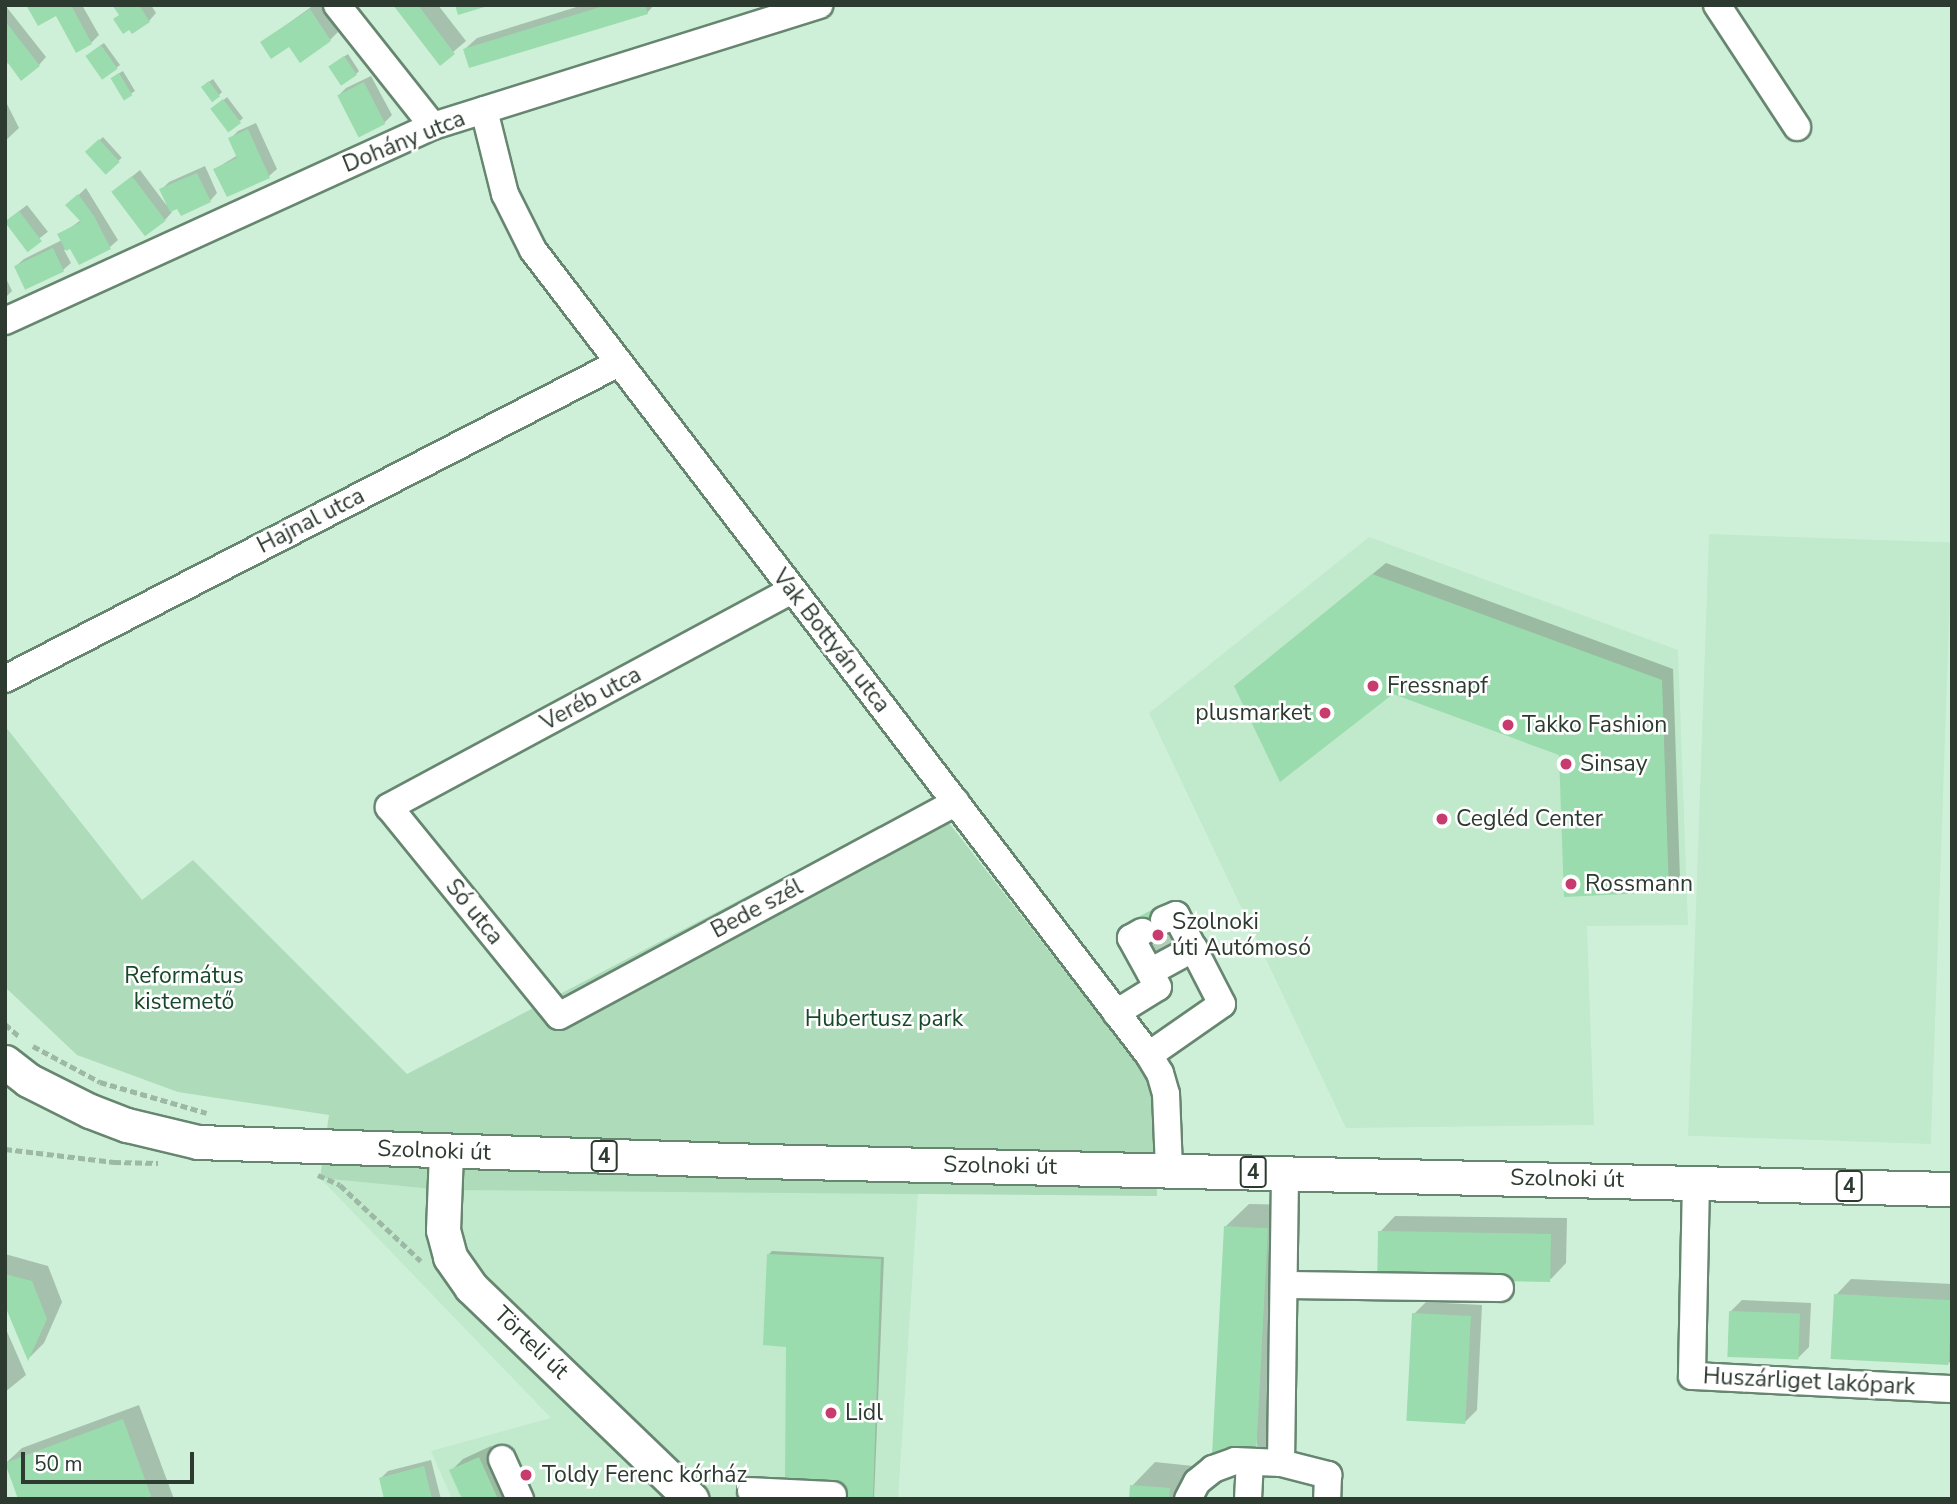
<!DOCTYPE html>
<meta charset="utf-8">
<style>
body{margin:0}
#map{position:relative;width:1957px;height:1504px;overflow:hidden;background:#cff0d8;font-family:"Nunito Sans",sans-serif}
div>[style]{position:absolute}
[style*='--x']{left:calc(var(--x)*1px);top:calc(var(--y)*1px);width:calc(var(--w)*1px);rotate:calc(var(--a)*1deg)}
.built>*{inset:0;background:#c1e9cb;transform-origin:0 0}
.green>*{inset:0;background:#aedbba}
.shadow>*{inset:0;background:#0003;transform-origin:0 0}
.building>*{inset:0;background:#9bdcae;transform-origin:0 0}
.minor-tunnel>*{height:26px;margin-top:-13px;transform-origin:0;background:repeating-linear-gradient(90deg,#afccb6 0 26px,transparent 0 39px)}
.path>*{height:4.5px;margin-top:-2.25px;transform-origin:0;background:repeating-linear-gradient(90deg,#9db8a4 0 7px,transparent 0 10.5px)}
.roads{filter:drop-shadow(2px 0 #678670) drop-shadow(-2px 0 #678670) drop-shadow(0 2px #678670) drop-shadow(0 -2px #678670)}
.minor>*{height:26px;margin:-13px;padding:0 13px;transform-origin:13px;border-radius:13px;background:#fff}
.major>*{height:33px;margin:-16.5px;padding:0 16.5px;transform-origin:16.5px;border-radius:16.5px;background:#fff}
.dots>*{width:19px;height:19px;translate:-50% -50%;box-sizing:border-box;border:4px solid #fff;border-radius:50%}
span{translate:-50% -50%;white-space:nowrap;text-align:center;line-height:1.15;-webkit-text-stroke:5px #fff;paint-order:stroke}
.shield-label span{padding:2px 5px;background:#fff;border:2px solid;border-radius:5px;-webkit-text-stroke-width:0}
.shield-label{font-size:21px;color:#2d3a30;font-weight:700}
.street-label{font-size:23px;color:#2d3a30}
.poi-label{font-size:23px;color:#2d3a30}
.left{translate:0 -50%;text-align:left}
.right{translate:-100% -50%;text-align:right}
.park-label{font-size:23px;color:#18482a}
.frame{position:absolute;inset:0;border:7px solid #2d3a30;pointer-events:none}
.scale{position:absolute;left:21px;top:1452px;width:173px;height:32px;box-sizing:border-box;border:4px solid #2d3a30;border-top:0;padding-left:9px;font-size:21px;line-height:24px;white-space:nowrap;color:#2d3a30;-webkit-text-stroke:5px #fff;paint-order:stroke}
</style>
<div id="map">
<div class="built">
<div style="left:1709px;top:534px;width:243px;height:602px;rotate:2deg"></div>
<div style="clip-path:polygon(1369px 537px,1678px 650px,1688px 925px,1587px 926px,1594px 1125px,1346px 1128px,1149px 713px)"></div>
<div style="clip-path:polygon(320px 1178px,442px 1190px,918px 1192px,898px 1499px,452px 1499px,431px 1451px,551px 1418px)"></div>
</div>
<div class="green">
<div style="clip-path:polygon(5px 726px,142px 900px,193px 860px,407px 1074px,931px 800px,1149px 1079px,1156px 1121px,1157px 1196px,442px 1190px,320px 1178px,329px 1115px,178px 1092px,77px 1055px,5px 987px)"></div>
</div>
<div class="shadow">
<div style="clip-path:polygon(5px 5px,46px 57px,39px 65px,5px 63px)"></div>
<div style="clip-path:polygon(28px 5px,82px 5px,99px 35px,91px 43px,57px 14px)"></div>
<div style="clip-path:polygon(114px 5px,151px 5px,156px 13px,149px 21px,121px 14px)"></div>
<div style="clip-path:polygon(314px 5px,320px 5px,338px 32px,330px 40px,300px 60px,290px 44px,262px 42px)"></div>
<div style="clip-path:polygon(396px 5px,438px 5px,466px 41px,440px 63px)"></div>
<div style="clip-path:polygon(583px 5px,654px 5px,647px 13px,465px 49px,477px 38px)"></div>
<div style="clip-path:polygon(104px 43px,120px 65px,116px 68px,90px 53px)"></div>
<div style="clip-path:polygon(348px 54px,359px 71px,356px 74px,333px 64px)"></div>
<div style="clip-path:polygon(123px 71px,135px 91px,124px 98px,116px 75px)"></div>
<div style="clip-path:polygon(371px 76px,392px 115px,384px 123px,339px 95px,346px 88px)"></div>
<div style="clip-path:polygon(213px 79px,222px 92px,219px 95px,206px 84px)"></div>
<div style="clip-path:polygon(227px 97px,243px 118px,240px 121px,217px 106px)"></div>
<div style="clip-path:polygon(5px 100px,19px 128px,5px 141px)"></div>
<div style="clip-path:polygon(256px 123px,277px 169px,269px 176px,215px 169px,238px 155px,230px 139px,238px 131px)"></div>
<div style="left:103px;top:137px;width:28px;height:22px;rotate:48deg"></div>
<div style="clip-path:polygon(205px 166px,217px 193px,210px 201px,170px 210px,172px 212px,165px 220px,113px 192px,140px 170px,167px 206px,161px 190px,169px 182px)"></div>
<div style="clip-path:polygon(86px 188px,118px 240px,110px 247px,80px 263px,71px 246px,64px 250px,71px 263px,63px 270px,16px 266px,24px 259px,62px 240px,60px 235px,81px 220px,68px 205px)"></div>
<div style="left:27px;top:205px;width:34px;height:26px;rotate:52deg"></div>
<div style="clip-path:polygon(5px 276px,12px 291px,5px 298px)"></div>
<div style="clip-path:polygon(1386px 563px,1673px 669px,1680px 879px,1669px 890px,1561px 754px,1392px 692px,1236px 686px)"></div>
<div style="clip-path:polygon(1249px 1204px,1291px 1205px,1283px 1433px,1259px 1457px,1225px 1227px)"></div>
<div style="clip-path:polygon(1395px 1216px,1567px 1218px,1566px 1263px,1551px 1279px,1380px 1232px)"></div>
<div style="clip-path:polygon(772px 1251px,884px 1257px,874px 1499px,842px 1499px,842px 1479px,788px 1345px,769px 1254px)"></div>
<div style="clip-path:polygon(5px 1254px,48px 1266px,62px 1302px,44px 1343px,29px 1358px,5px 1301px)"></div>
<div style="clip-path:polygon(1851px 1279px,1952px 1284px,1952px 1364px,1836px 1295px)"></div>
<div style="clip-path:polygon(1742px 1300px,1811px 1303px,1809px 1347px,1798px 1358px,1731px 1311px)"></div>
<div style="clip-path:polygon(1426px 1302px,1482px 1305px,1477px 1410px,1465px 1422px,1414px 1314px)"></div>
<div style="clip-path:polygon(5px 1327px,26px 1375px,5px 1392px)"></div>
<div style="clip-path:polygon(139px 1405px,174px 1499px,20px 1499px,6px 1463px,22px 1448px)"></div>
<div style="clip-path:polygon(491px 1446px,515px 1499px,464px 1499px,451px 1471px,463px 1459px)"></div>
<div style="clip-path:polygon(431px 1460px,441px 1499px,386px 1499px,381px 1478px,388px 1471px)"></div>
<div style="clip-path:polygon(1155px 1462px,1193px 1466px,1190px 1499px,1130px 1499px,1132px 1486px)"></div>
</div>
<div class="building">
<div style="clip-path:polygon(26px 5px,71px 5px,92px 44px,76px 53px,56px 16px,38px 26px)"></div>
<div style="clip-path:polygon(112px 5px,139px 5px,150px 22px,132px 34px,129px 30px,123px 34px,113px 19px,119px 15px)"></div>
<div style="clip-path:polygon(393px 5px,418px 5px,455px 54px,440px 66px)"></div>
<div style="clip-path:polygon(455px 5px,488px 5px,488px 6px,458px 15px)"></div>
<div style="clip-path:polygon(607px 5px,645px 5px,648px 14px,469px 68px,463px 49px)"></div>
<div style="clip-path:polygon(310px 9px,331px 41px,300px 63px,289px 47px,271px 59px,260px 42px)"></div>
<div style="clip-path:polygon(5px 21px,40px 66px,21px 81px,8px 63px,5px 65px)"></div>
<div style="left:101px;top:45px;width:29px;height:19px;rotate:55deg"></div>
<div style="left:344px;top:56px;width:23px;height:19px;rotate:56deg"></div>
<div style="left:119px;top:73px;width:26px;height:10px;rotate:59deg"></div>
<div style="left:209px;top:81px;width:19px;height:10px;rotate:54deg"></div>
<div style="left:364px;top:82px;width:47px;height:30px;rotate:63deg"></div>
<div style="left:223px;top:99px;width:30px;height:16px;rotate:53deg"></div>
<div style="clip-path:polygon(248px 129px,270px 178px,227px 197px,213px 169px,237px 158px,228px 138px)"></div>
<div style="left:99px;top:139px;width:31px;height:19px;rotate:48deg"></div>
<div style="clip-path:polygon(197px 173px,211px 202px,181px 216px,177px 209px,170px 212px,159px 189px)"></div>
<div style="left:132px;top:176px;width:56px;height:26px;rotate:53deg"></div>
<div style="clip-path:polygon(78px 194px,94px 216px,111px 249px,79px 265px,70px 249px,66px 251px,57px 234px,81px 222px,65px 205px)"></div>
<div style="left:19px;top:211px;width:38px;height:18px;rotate:53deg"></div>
<div style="left:53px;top:248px;width:26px;height:43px;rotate:65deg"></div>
<div style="clip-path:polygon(1372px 574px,1662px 680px,1669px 892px,1564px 897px,1559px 755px,1393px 694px,1280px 782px,1234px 686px)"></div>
<div style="left:1157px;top:907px;width:49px;height:25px;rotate:62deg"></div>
<div style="left:1224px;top:1226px;width:44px;height:231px;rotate:3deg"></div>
<div style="left:1378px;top:1231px;width:173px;height:48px;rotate:1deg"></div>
<div style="clip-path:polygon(767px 1254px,881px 1259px,873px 1499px,841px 1499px,840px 1481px,785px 1479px,786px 1347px,763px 1345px)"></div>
<div style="clip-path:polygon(5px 1274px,32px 1281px,47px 1319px,28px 1361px,5px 1306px)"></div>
<div style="left:1834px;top:1294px;width:118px;height:65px;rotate:3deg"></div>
<div style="left:1729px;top:1311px;width:71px;height:46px;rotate:2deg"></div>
<div style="left:1412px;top:1313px;width:59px;height:108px;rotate:3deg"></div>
<div style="clip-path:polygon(123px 1419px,152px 1499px,18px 1499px,5px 1463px)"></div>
<div style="clip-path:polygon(479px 1457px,498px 1499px,462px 1499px,449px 1470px)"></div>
<div style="clip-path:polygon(424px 1466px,432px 1499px,384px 1499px,379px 1478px)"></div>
<div style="clip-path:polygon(1130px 1485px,1170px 1488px,1169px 1499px,1129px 1499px)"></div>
</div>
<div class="minor-tunnel">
<div style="--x:1152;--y:950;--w:25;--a:-29"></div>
</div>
<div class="path">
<div style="--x:5;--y:1024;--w:20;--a:41"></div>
<div style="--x:33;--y:1046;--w:76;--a:28.2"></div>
<div style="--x:100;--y:1082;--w:111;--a:16.2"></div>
<div style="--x:5;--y:1149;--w:110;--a:6.8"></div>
<div style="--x:114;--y:1162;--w:44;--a:1.3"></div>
<div style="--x:318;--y:1175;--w:24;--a:24"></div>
<div style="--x:340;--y:1185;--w:111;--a:43.2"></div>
</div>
<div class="roads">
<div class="minor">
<div style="--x:337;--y:5;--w:154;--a:51.6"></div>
<div style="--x:1717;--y:5;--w:146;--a:56.7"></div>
<div style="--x:484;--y:110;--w:87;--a:76"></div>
<div style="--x:505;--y:194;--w:63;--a:63.4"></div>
<div style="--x:533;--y:250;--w:1014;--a:52.58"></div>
<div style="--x:1149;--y:1055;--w:21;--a:59"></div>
<div style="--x:1160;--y:1073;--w:22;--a:74"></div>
<div style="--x:1166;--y:1094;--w:76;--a:87.7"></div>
<div style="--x:5;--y:321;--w:470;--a:-24.5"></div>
<div style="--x:433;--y:126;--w:405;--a:-17.4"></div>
<div style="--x:792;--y:590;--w:458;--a:151.7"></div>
<div style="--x:389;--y:807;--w:269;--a:50.9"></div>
<div style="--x:559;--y:1016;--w:451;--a:-28.3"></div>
<div style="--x:5;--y:679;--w:688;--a:-27.24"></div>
<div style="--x:1150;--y:972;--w:50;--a:-28.6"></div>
<div style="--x:1116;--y:1013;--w:49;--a:-31.8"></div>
<div style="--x:1158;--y:987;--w:56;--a:-118.9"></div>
<div style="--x:1131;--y:938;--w:13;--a:-29"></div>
<div style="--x:1149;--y:1055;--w:89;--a:-34.9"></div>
<div style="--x:1222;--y:1004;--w:100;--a:-117.3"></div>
<div style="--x:1176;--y:915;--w:13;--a:157"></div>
<div style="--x:1696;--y:1182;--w:194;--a:91.2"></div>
<div style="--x:1692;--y:1376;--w:260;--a:2.9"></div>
<div style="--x:1285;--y:1285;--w:215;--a:0.8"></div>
<div style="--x:502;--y:1459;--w:44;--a:65.8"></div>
<div style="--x:1281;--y:1463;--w:49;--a:14.3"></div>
<div style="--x:1328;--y:1475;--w:24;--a:92"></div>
<div style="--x:751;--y:1491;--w:82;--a:2.8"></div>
<div style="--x:1188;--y:1499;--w:19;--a:-62"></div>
<div style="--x:1197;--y:1482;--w:21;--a:-39"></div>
<div style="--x:1213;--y:1469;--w:23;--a:-20"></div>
<div style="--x:1235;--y:1461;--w:46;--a:2.5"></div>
<div style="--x:1281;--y:1463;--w:291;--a:-89.2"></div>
<div style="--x:1248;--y:1499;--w:37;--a:-87"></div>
</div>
<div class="major">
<div style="--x:5;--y:1062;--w:29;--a:38"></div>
<div style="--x:28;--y:1080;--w:69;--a:26.6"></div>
<div style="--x:90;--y:1111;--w:40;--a:21"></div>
<div style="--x:127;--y:1125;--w:73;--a:13.5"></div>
<div style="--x:198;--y:1142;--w:563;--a:1.93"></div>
<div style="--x:761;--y:1161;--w:1191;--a:1.35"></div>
<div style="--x:446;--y:1152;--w:78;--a:92.2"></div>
<div style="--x:443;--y:1230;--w:28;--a:75"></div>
<div style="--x:450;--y:1257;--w:37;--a:55"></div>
<div style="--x:471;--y:1287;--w:306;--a:43.9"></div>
</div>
</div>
<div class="dots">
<div style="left:1373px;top:686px;background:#c83b6d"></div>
<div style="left:1325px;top:713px;background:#c83b6d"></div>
<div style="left:1508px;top:725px;background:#c83b6d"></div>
<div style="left:1566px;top:764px;background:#c83b6d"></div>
<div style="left:1442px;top:819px;background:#c83b6d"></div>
<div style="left:1571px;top:884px;background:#c83b6d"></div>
<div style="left:1158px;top:935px;background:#c83b6d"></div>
<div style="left:831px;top:1413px;background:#c83b6d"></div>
<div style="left:526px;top:1475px;background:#c83b6d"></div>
</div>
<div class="shield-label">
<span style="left:604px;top:1156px">4</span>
<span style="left:1253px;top:1172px">4</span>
<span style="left:1849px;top:1186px">4</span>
</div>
<div class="street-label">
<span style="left:404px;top:142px;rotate:-22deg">Dohány utca</span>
<span style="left:311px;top:521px;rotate:-27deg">Hajnal utca</span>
<span style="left:831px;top:641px;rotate:52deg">Vak Bottyán utca</span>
<span style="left:591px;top:699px;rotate:-28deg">Veréb utca</span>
<span style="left:757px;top:909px;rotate:-28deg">Bede szél</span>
<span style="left:474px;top:912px;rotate:51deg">Só utca</span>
<span style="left:434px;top:1151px;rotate:2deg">Szolnoki út</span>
<span style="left:1000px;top:1166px;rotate:1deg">Szolnoki út</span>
<span style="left:1567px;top:1179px;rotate:1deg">Szolnoki út</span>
<span style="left:531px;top:1343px;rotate:44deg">Törteli út</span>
<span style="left:1809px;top:1382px;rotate:3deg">Huszárliget lakópark</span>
</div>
<div class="poi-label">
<span class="left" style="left:1387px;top:686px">Fressnapf</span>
<span class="right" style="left:1311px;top:713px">plusmarket</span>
<span class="left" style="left:1522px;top:725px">Takko Fashion</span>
<span class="left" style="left:1580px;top:764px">Sinsay</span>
<span class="left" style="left:1456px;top:819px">Cegléd Center</span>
<span class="left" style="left:1585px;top:884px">Rossmann</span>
<span class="left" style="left:1172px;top:935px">Szolnoki<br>úti Autómosó</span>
<span class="left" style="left:845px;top:1413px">Lidl</span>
<span class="left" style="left:542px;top:1475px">Toldy Ferenc kórház</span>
</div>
<div class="park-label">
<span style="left:184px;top:989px">Református<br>kistemető</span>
<span style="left:884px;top:1019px">Hubertusz park</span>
</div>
<div class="frame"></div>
<div class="scale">50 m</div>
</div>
